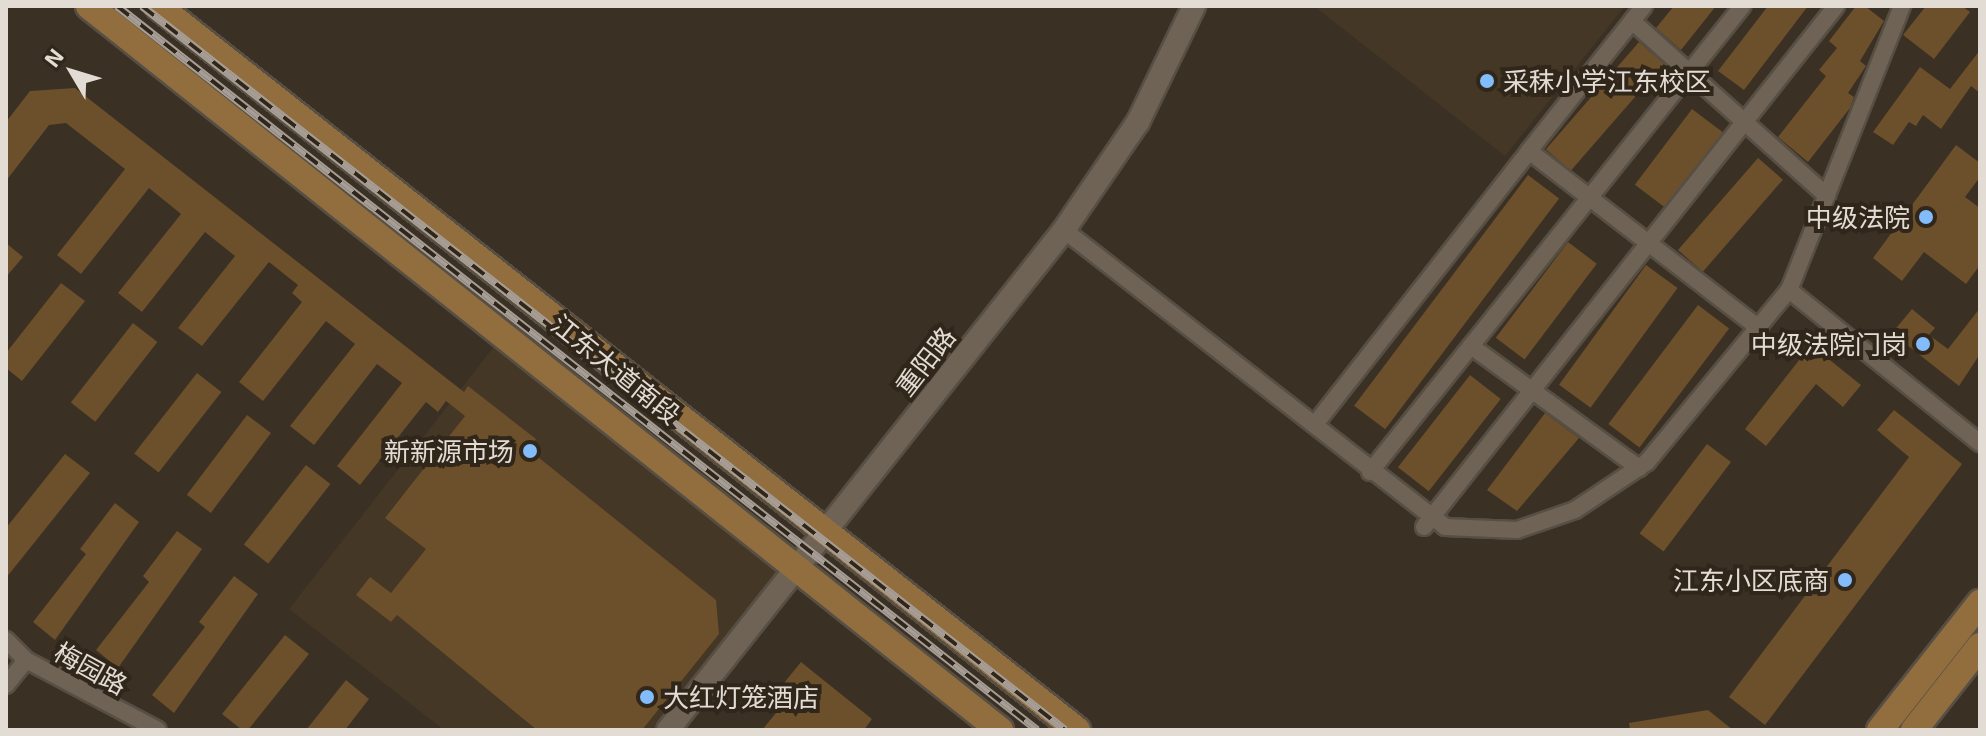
<!DOCTYPE html>
<meta charset="utf-8">
<style>
body{margin:0}
#map{position:relative;width:1986px;height:736px;overflow:hidden;background:#3a3024;font-family:"Exo 2","Noto Sans SC",sans-serif}
div>[style]{position:absolute}
[style*='--x']{left:calc(var(--x)*1px);top:calc(var(--y)*1px);width:calc(var(--w)*1px);rotate:calc(var(--a)*1deg)}
.built>*{inset:0;background:#453725}
.building>*{inset:0;background:#6c4f2b;transform-origin:0 0}
.roads{filter:drop-shadow(2px 0 #574f44) drop-shadow(-2px 0 #574f44) drop-shadow(0 2px #574f44) drop-shadow(0 -2px #574f44)}
.minor>*{height:16px;margin:-8px;padding:0 8px;transform-origin:8px;border-radius:8px;background:#6f6356}
.tertiary>*{height:22px;margin:-11px;padding:0 11px;transform-origin:11px;border-radius:11px;background:#6f6356}
.primary>*{height:26px;margin:-13px;padding:0 13px;transform-origin:13px;border-radius:13px;background:#926e3f}
.rail>*{height:8px;margin-top:-4px;transform-origin:0;background:repeating-linear-gradient(90deg,#30261a 0 15px,#a69e96 0 30px);box-sizing:border-box;border-block:2px solid #a69e96}
.dots>*{width:22px;height:22px;translate:-50% -50%;box-sizing:border-box;border:4px solid #30261a;border-radius:50%}
span{translate:-50% -50%;white-space:nowrap;text-align:center;line-height:1.15;-webkit-text-stroke:8px #30261a;paint-order:stroke}
.poi-label{font-size:26px;color:#e3dcd5}
.left{translate:0 -50%;text-align:left}
.right{translate:-100% -50%;text-align:right}
.street-label{font-size:26px;color:#e3dcd5}
.frame{position:absolute;inset:0;border:8px solid #e3dcd5;pointer-events:none}
.north{position:absolute;left:32px;top:32px;width:80px;height:80px;-webkit-text-stroke:6px #30261a;paint-order:stroke;rotate:308deg;font-size:22px;font-weight:700;line-height:32px;text-align:center;color:#e3dcd5}
.north::after{content:'';display:block;margin:auto;width:28px;height:36px;background:#e3dcd5;clip-path:polygon(50% 0,100% 100%,50% 72%,0 100%)}
</style>
<div id="map">
<div class="built">
<div style="clip-path:polygon(1314px 6px,1625px 6px,1505px 156px)"></div>
<div style="clip-path:polygon(503px 335px,795px 568px,665px 730px,444px 730px,289px 609px)"></div>
</div>
<div class="building">
<div style="clip-path:polygon(1674px 6px,1716px 6px,1681px 50px,1656px 28px)"></div>
<div style="clip-path:polygon(1768px 6px,1808px 6px,1744px 90px,1718px 71px)"></div>
<div style="clip-path:polygon(1856px 6px,1865px 6px,1884px 21px,1860px 61px,1866px 66px,1848px 93px,1854px 97px,1850px 108px,1808px 162px,1778px 137px,1826px 76px,1819px 70px,1837px 48px,1829px 41px)"></div>
<div style="clip-path:polygon(1926px 6px,1962px 6px,1970px 12px,1934px 59px,1903px 35px)"></div>
<div style="left:1639px;top:42px;width:33px;height:142px;rotate:41deg"></div>
<div style="clip-path:polygon(1980px 50px,1980px 93px,1971px 86px,1941px 129px,1923px 115px,1916px 126px,1909px 122px,1893px 145px,1873px 132px,1920px 67px,1950px 89px)"></div>
<div style="clip-path:polygon(75px 88px,464px 392px,468px 386px,536px 439px,528px 449px,716px 600px,719px 634px,642px 730px,537px 730px,397px 615px,391px 622px,356px 595px,370px 577px,391px 593px,426px 549px,385px 518px,465px 416px,446px 401px,438px 412px,426px 402px,360px 485px,337px 466px,402px 383px,377px 364px,314px 445px,290px 426px,355px 344px,326px 321px,263px 401px,239px 382px,302px 302px,292px 293px,298px 285px,269px 262px,202px 346px,178px 328px,235px 256px,205px 232px,142px 312px,118px 293px,181px 214px,149px 188px,81px 274px,57px 255px,125px 169px,66px 123px,49px 125px,6px 181px,6px 122px,30px 91px)"></div>
<div style="left:1692px;top:109px;width:39px;height:95px;rotate:37deg"></div>
<div style="clip-path:polygon(1956px 145px,1980px 163px,1980px 177px,1965px 197px,1980px 208px,1980px 265px,1966px 284px,1924px 252px,1902px 281px,1873px 258px)"></div>
<div style="left:1758px;top:158px;width:33px;height:122px;rotate:41deg"></div>
<div style="left:1528px;top:175px;width:39px;height:289px;rotate:37deg"></div>
<div style="left:1568px;top:242px;width:36px;height:120px;rotate:37deg"></div>
<div style="clip-path:polygon(6px 243px,23px 257px,6px 277px)"></div>
<div style="left:1646px;top:265px;width:39px;height:148px;rotate:36deg"></div>
<div style="clip-path:polygon(61px 283px,85px 301px,22px 381px,6px 368px,6px 353px)"></div>
<div style="left:1698px;top:305px;width:39px;height:149px;rotate:37deg"></div>
<div style="clip-path:polygon(1980px 308px,1980px 354px,1959px 386px,1892px 333px,1912px 309px,1935px 328px,1929px 335px,1948px 349px)"></div>
<div style="left:133px;top:323px;width:31px;height:101px;rotate:38deg"></div>
<div style="clip-path:polygon(1811px 345px,1861px 385px,1843px 407px,1816px 384px,1766px 446px,1745px 429px)"></div>
<div style="left:197px;top:373px;width:31px;height:102px;rotate:38deg"></div>
<div style="left:1470px;top:375px;width:39px;height:117px;rotate:38deg"></div>
<div style="clip-path:polygon(1894px 410px,1962px 464px,1765px 725px,1729px 697px,1909px 457px,1877px 430px)"></div>
<div style="clip-path:polygon(1545px 413px,1579px 438px,1517px 511px,1487px 490px)"></div>
<div style="left:247px;top:415px;width:30px;height:100px;rotate:37deg"></div>
<div style="left:1707px;top:444px;width:30px;height:112px;rotate:37deg"></div>
<div style="clip-path:polygon(65px 454px,90px 473px,6px 578px,6px 528px)"></div>
<div style="left:306px;top:465px;width:31px;height:101px;rotate:38deg"></div>
<div style="clip-path:polygon(115px 503px,139px 522px,55px 640px,33px 622px,86px 554px,80px 549px)"></div>
<div style="clip-path:polygon(177px 531px,202px 549px,118px 668px,96px 650px,149px 582px,143px 576px)"></div>
<div style="clip-path:polygon(234px 576px,258px 594px,174px 713px,152px 695px,205px 627px,199px 622px)"></div>
<div style="clip-path:polygon(285px 635px,309px 654px,248px 730px,242px 730px,222px 714px)"></div>
<div style="clip-path:polygon(801px 662px,872px 719px,864px 730px,762px 730px,785px 702px,775px 694px)"></div>
<div style="clip-path:polygon(346px 680px,369px 699px,345px 730px,306px 730px)"></div>
<div style="clip-path:polygon(1708px 710px,1733px 730px,1630px 730px,1629px 723px)"></div>
</div>
<div class="roads">
<div class="minor">
<div style="--x:1632;--y:21;--w:262;--a:41.9"></div>
<div style="--x:1529;--y:151;--w:185;--a:-51.6"></div>
<div style="--x:1064;--y:230;--w:483;--a:37.9"></div>
<div style="--x:1445;--y:527;--w:72;--a:2.4"></div>
<div style="--x:1517;--y:530;--w:61;--a:-19"></div>
<div style="--x:1575;--y:510;--w:87;--a:-33.7"></div>
<div style="--x:1647;--y:462;--w:223;--a:-50.5"></div>
<div style="--x:1789;--y:290;--w:306;--a:-68.3"></div>
<div style="--x:1789;--y:290;--w:245;--a:38.7"></div>
<div style="--x:1471;--y:346;--w:435;--a:-51.4"></div>
<div style="--x:1316;--y:423;--w:345;--a:-51.9"></div>
<div style="--x:1529;--y:151;--w:290;--a:37.6"></div>
<div style="--x:1370;--y:472;--w:161;--a:-51.3"></div>
<div style="--x:1471;--y:346;--w:208;--a:36"></div>
<div style="--x:1424;--y:527;--w:664;--a:-51.66"></div>
<div style="--x:6;--y:640;--w:28;--a:45"></div>
<div style="--x:26;--y:660;--w:149;--a:27.9"></div>
<div style="--x:6;--y:685;--w:32;--a:-51"></div>
</div>
<div class="tertiary">
<div style="--x:668;--y:730;--w:638;--a:-51.62"></div>
<div style="--x:1064;--y:230;--w:131;--a:-55.6"></div>
<div style="--x:1138;--y:122;--w:129;--a:-64.2"></div>
</div>
<div class="primary">
<div style="--x:89;--y:6;--w:1164;--a:38.48"></div>
<div style="--x:158;--y:6;--w:1170;--a:38.23"></div>
<div style="--x:1880;--y:730;--w:162;--a:-51.8"></div>
<div style="--x:1914;--y:730;--w:107;--a:-51.8"></div>
</div>
</div>
<div class="rail">
<div style="--x:117;--y:6;--w:1171;--a:38.2"></div>
<div style="--x:142;--y:6;--w:1173;--a:38.11"></div>
</div>
<div class="dots">
<div style="left:1487px;top:81px;background:#82bcfa"></div>
<div style="left:1926px;top:217px;background:#82bcfa"></div>
<div style="left:1923px;top:344px;background:#82bcfa"></div>
<div style="left:530px;top:451px;background:#82bcfa"></div>
<div style="left:1845px;top:580px;background:#82bcfa"></div>
<div style="left:647px;top:697px;background:#82bcfa"></div>
</div>
<div class="poi-label">
<span class="left" style="left:1503px;top:81px">采秣小学江东校区</span>
<span class="right" style="left:1910px;top:217px">中级法院</span>
<span class="right" style="left:1907px;top:344px">中级法院门岗</span>
<span class="right" style="left:514px;top:451px">新新源市场</span>
<span class="right" style="left:1829px;top:580px">江东小区底商</span>
<span class="left" style="left:663px;top:697px">大红灯笼酒店</span>
</div>
<div class="street-label">
<span style="left:925px;top:361px;rotate:-52deg">重阳路</span>
<span style="left:616px;top:369px;rotate:39deg">江东大道南段</span>
<span style="left:91px;top:668px;rotate:29deg">梅园路</span>
</div>
<div class="frame"></div>
<div class="north">N</div>
</div>
